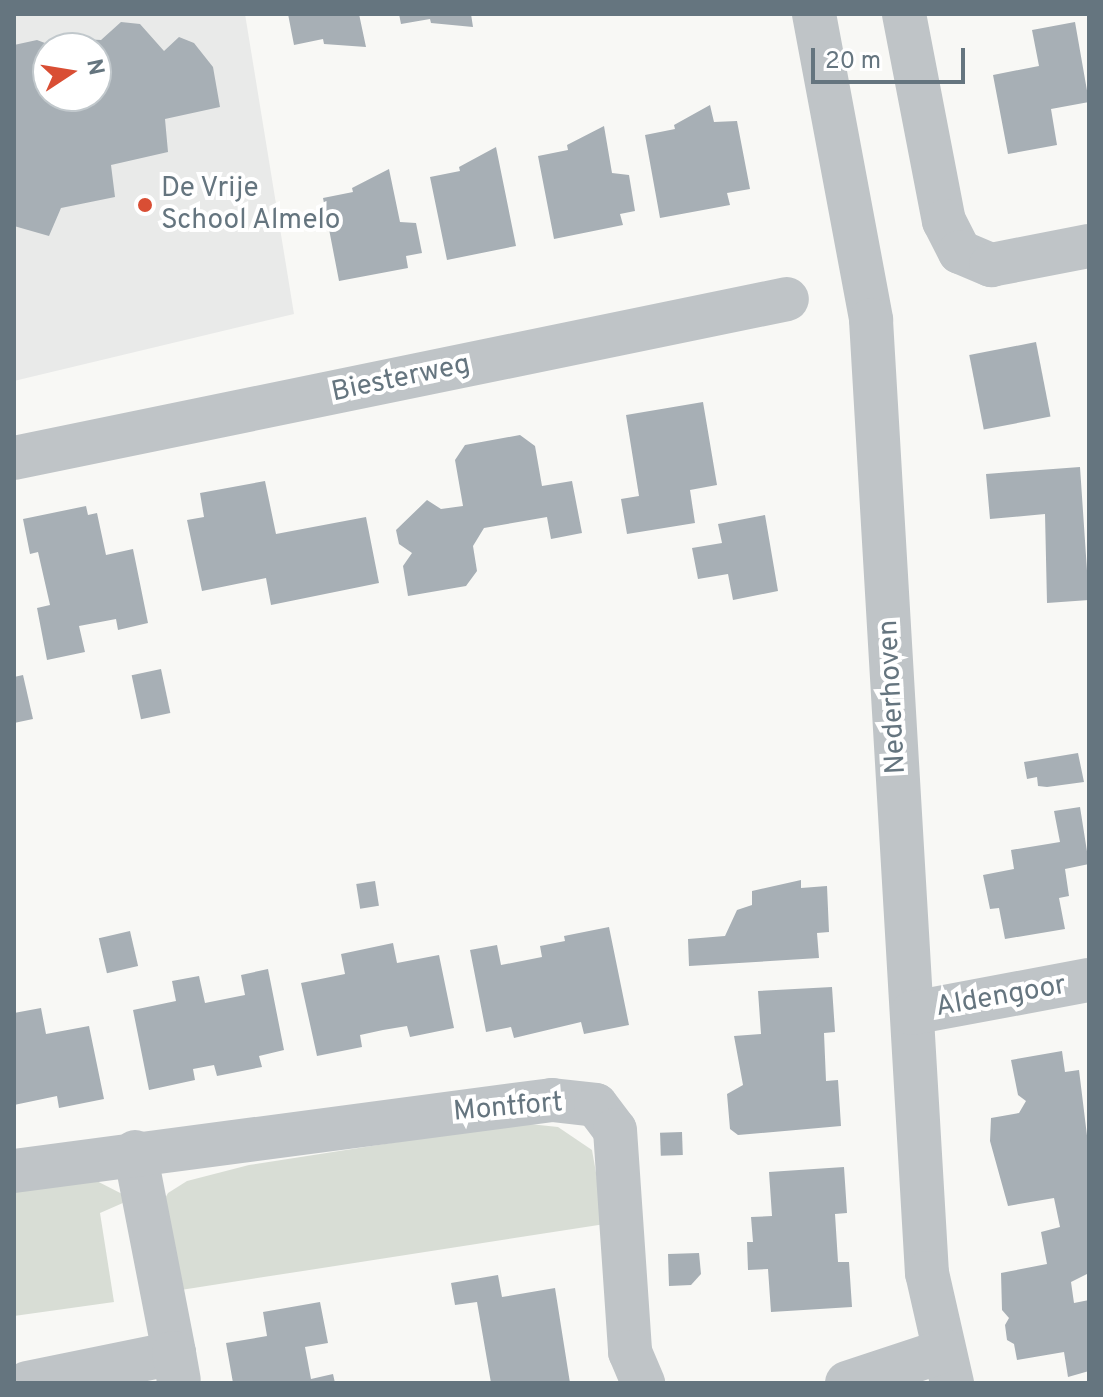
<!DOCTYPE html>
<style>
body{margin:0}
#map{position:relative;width:1103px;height:1397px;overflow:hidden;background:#f8f8f5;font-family:Overpass,sans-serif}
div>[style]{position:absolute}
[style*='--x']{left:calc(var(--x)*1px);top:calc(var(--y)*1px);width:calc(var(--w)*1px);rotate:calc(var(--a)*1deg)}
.built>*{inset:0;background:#e9eae9}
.green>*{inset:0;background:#d8ddd5}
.building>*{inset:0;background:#a7afb5;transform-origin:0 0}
.street>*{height:44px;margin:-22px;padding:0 22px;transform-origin:22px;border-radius:22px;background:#bfc4c7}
.dots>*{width:22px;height:22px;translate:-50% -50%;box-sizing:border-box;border:4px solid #fff;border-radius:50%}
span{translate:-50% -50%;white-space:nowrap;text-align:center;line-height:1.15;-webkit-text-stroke:8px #fff;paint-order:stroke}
.poi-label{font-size:28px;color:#65757f}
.left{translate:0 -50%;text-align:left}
.street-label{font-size:28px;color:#65757f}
.frame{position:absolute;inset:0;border:16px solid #65757f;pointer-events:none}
.north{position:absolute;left:32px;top:32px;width:80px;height:80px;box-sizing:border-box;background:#fff;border:2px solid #c1c8cc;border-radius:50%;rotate:78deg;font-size:22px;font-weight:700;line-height:32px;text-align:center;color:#65757f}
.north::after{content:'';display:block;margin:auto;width:28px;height:36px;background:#d94e34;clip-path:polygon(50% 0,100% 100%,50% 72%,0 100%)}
.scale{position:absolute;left:811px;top:48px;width:154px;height:36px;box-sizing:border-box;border:4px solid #65757f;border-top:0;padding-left:10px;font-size:24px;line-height:28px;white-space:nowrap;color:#65757f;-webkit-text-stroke:6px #fff;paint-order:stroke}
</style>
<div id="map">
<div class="built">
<div style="clip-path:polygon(evenodd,14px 14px,245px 14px,294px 314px,14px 381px,14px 14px,48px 48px,96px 48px,96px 96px,48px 96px,48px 48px)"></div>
</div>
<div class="green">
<div style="clip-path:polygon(520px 1123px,558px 1127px,592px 1150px,605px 1224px,168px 1292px,159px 1209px,168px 1193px,187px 1181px,249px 1165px)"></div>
<div style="clip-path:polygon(83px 1174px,132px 1199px,100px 1213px,114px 1302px,14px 1316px,14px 1188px)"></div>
</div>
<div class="building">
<div style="clip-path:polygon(288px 14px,359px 14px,366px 47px,324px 44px,323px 39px,294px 45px)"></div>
<div style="clip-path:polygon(399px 14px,471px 14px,473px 27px,431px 23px,430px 19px,401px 24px)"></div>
<div style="clip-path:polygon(121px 22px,140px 24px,164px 51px,179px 37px,194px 43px,213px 67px,220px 107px,165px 119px,168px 152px,111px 165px,115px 197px,61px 208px,49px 236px,14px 226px,14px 45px,37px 40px,58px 48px,48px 48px,48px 96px,96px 96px,96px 48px,79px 48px,82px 39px,101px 40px)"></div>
<div style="clip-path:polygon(1075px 22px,1089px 102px,1051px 109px,1057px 145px,1008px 154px,993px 75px,1039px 66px,1032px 30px)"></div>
<div style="clip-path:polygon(710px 105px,714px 122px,737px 121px,750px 189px,727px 193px,730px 205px,660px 218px,645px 135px,675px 129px,674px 125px)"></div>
<div style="clip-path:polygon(604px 126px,612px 173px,629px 175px,635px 211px,620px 214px,623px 225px,554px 239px,538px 156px,568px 150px,567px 145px)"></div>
<div style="clip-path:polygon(496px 147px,516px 246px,447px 260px,430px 177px,460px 171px,459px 167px)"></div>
<div style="clip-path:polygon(389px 169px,400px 222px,416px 223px,422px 253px,406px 256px,408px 268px,339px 281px,323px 198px,353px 192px,352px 188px)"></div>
<div style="left:1036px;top:342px;width:76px;height:68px;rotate:79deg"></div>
<div style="clip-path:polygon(703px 402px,717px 485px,690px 490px,695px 523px,627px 534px,621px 499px,639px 496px,626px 415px)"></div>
<div style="clip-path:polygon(520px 435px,535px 446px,542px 486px,572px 481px,582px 533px,551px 539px,547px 517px,484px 528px,473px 546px,477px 571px,466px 586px,408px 596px,403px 566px,412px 553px,399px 544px,396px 530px,427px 500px,441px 509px,463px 506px,455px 460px,465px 445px)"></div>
<div style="clip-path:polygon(1080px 467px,1089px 600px,1047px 603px,1045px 514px,990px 519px,986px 474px)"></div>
<div style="clip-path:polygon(265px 481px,276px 534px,366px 517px,379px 583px,271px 605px,266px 578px,202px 591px,187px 520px,204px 517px,200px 493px)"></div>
<div style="clip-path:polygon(86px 506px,88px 515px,97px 513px,106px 555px,133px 549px,148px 623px,118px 630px,116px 619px,79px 626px,85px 652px,47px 660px,37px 608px,50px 605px,38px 552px,30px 554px,23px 519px)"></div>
<div style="clip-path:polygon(765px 515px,778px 591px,733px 600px,728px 574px,698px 579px,692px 548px,722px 543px,718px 524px)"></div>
<div style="left:161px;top:669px;width:45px;height:30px;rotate:78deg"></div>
<div style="clip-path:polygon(23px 675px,33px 719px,14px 723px,14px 677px)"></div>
<div style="clip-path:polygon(1078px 753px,1084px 782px,1047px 787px,1038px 786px,1037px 777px,1027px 779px,1024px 762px)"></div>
<div style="clip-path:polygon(1080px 807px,1089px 864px,1065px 869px,1069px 896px,1059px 898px,1065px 929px,1005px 939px,999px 908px,990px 909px,983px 875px,1014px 869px,1011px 850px,1060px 842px,1054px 811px)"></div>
<div style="clip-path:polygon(801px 880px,801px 888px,827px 886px,829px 932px,817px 933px,819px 958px,689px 966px,688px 939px,725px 936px,737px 910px,752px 905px,752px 891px)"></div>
<div style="left:375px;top:881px;width:25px;height:19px;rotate:81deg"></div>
<div style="clip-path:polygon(609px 927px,629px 1025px,584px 1034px,581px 1022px,514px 1038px,511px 1027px,486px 1032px,470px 950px,497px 945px,501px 965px,542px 957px,540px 946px,565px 941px,564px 936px)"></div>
<div style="left:130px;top:931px;width:36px;height:32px;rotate:77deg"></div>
<div style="clip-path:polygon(393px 943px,397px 963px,439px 955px,454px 1028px,410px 1037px,407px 1026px,383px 1030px,360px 1035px,362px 1047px,317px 1056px,301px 983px,345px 974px,341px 954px)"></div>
<div style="clip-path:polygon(268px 969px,284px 1050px,259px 1056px,262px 1067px,217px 1076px,214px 1065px,193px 1069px,195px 1080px,149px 1090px,133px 1010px,176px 1001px,172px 981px,199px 976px,205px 1003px,245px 995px,241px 975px)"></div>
<div style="clip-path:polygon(832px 987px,835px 1032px,824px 1033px,826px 1081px,838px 1080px,841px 1126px,738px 1135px,730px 1129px,727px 1094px,743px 1085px,734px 1036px,761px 1034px,758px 991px)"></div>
<div style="clip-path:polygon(41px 1008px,46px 1034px,89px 1026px,104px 1099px,59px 1108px,57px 1096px,14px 1105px,14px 1013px)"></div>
<div style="clip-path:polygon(1062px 1051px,1065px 1072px,1079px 1070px,1089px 1152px,1089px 1273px,1071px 1282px,1074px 1303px,1089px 1300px,1089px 1371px,1068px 1377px,1064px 1352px,1017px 1360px,1014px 1344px,1007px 1340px,1005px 1325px,1009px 1318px,1002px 1310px,1001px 1273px,1047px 1264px,1041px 1232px,1060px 1227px,1054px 1198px,1008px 1206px,990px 1141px,991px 1118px,1019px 1113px,1026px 1101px,1018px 1095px,1011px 1060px)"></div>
<div style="left:682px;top:1132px;width:23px;height:22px;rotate:88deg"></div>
<div style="clip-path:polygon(844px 1167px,847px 1213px,835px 1214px,838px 1262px,849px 1262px,852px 1307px,771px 1312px,768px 1269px,748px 1270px,747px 1242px,753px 1242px,751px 1217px,772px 1216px,769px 1172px)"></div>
<div style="clip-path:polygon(699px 1253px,701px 1274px,691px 1285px,669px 1286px,668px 1254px)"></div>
<div style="clip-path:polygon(498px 1275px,502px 1297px,555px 1288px,570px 1383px,491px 1383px,477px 1302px,455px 1305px,451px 1283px)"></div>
<div style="clip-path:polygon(320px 1302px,328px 1343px,305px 1347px,311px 1379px,333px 1374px,335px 1383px,233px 1383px,226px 1343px,267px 1336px,263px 1312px)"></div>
</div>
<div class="street">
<div style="--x:814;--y:14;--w:311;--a:79.4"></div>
<div style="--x:871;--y:320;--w:955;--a:86.64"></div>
<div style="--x:927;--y:1273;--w:113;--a:77.2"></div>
<div style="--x:904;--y:14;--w:211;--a:79.1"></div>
<div style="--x:944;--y:221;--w:35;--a:63"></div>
<div style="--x:960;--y:252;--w:34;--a:23"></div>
<div style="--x:991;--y:265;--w:100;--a:-11"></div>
<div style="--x:14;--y:458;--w:789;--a:-11.62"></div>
<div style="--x:912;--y:1013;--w:180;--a:-10.6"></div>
<div style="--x:135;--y:1152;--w:205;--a:79"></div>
<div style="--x:14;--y:1171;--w:543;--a:-7.52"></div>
<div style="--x:552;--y:1100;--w:44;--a:6.5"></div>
<div style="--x:596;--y:1105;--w:31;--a:53"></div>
<div style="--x:615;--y:1130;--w:223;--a:86.1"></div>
<div style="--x:630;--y:1352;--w:34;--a:67"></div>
<div style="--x:27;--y:1383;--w:150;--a:-11.5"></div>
<div style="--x:174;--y:1353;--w:27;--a:80"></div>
<div style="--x:847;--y:1383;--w:102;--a:-18.3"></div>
</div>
<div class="dots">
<div style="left:145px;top:205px;background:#d94e34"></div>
</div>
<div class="poi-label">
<span class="left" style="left:161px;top:205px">De Vrije<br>School Almelo</span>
</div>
<div class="street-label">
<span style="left:401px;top:379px;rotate:-12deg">Biesterweg</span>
<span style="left:893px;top:697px;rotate:-93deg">Nederhoven</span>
<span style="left:1001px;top:997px;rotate:-10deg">Aldengoor</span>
<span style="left:508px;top:1108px;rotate:-5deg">Montfort</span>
</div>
<div class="frame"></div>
<div class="north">N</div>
<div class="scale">20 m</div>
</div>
